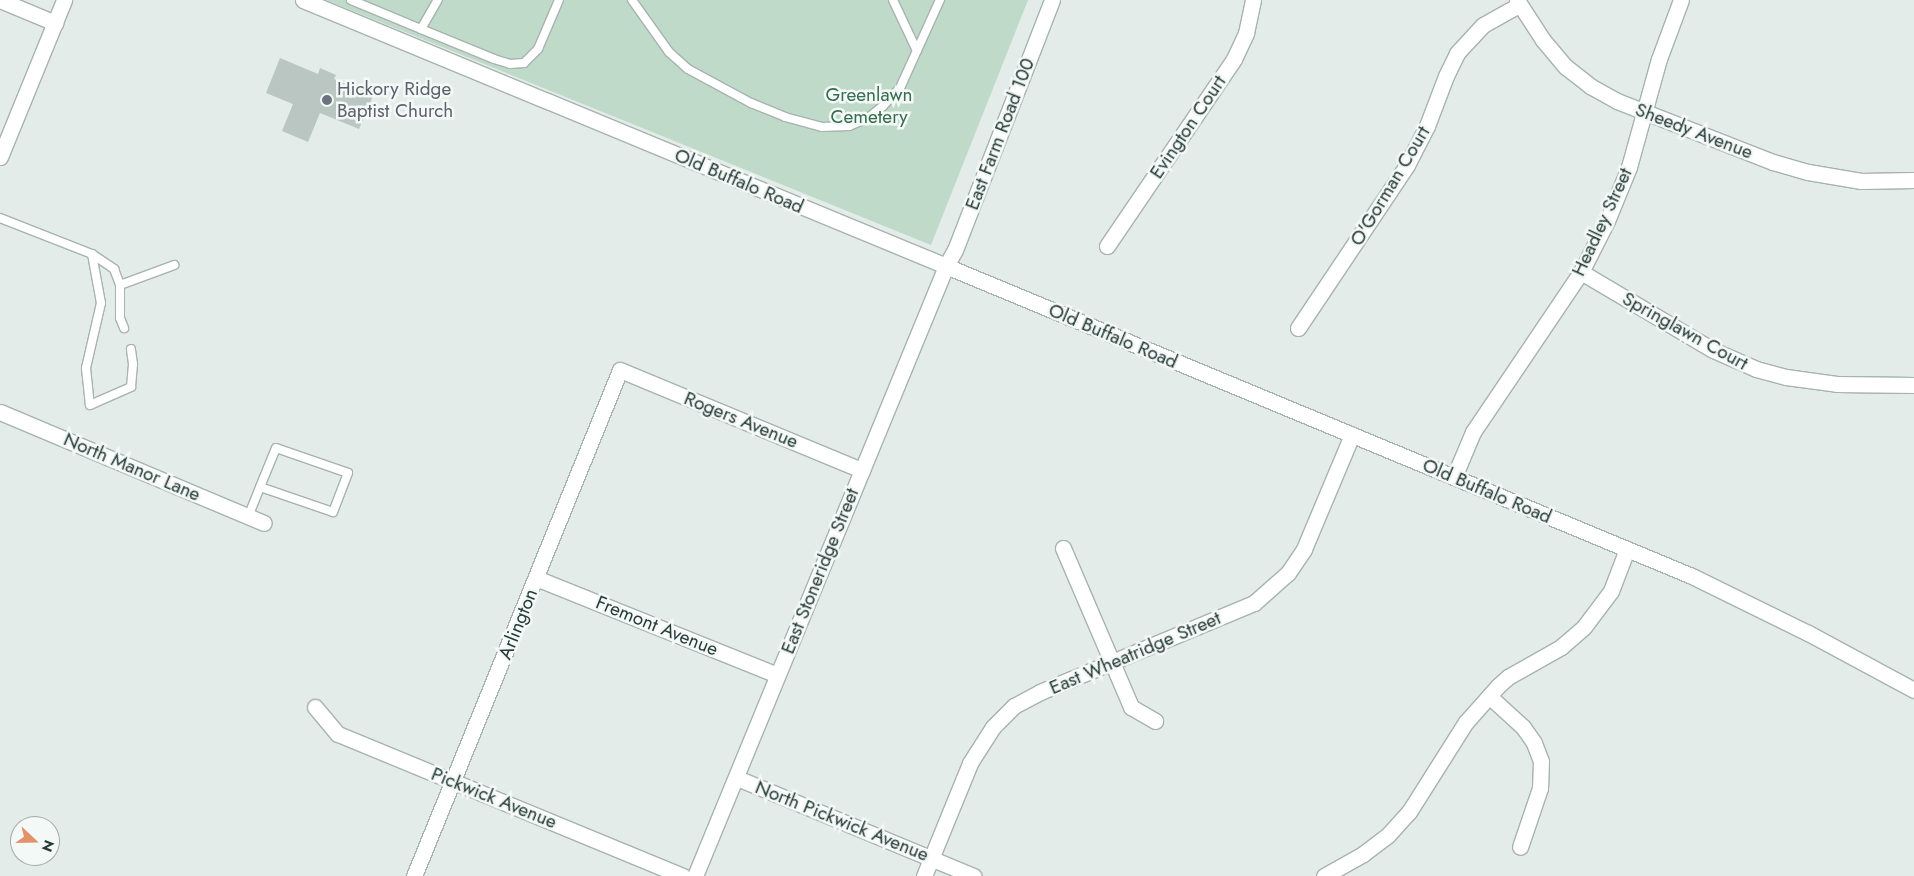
<!DOCTYPE html>
<style>
body{margin:0}
#map{position:relative;width:1914px;height:876px;overflow:hidden;background:#e4ece9;font-family:Jost,sans-serif}
div>[style]{position:absolute}
[style*='--x']{left:calc(var(--x)*1px);top:calc(var(--y)*1px);width:calc(var(--w)*1px);rotate:calc(var(--a)*1deg)}
.green>*{inset:0;background:#bfdac9}
.building>*{inset:0;background:#b9c6c2}
.roads{filter:drop-shadow(1px 0 #a7b3b0) drop-shadow(-1px 0 #a7b3b0) drop-shadow(0 1px #a7b3b0) drop-shadow(0 -1px #a7b3b0)}
.lane>*{height:8px;margin:-4px;padding:0 4px;transform-origin:4px;border-radius:4px;background:#fff}
.street>*{height:15px;margin:-7.5px;padding:0 7.5px;transform-origin:7.5px;border-radius:7.5px;background:#fff}
.secondary>*{height:15px;margin:-7.5px;padding:0 7.5px;transform-origin:7.5px;border-radius:7.5px;background:#fff}
.dots>*{width:14px;height:14px;translate:-50% -50%;box-sizing:border-box;border:2px solid #f4f8f6;border-radius:50%}
span{translate:-50% -50%;white-space:nowrap;text-align:center;line-height:1.15;-webkit-text-stroke:5px #f4f8f6;paint-order:stroke}
.worship-label{font-size:19px;color:#5b616d}
.left{translate:0 -50%;text-align:left}
.park-label{font-size:19px;color:#346d4f}
.street-label{font-size:19px;color:#253b37}
.north{position:absolute;left:10px;top:816px;width:50px;height:50px;box-sizing:border-box;background:#f4f8f6;border:1px solid #a1acaa;border-radius:50%;rotate:111deg;font-size:14px;font-weight:700;line-height:20px;text-align:center;color:#253b37}
.north::after{content:'';display:block;margin:auto;width:18px;height:22px;background:#e2936c;clip-path:polygon(50% 0,100% 100%,50% 72%,0 100%)}
</style>
<div id="map">
<div class="green">
<div style="clip-path:polygon(326px 0,1028px 0,931px 245px)"></div>
</div>
<div class="building">
<div style="clip-path:polygon(280px 58px,318px 74px,320px 68px,336px 75px,334px 79px,373px 96px,359px 129px,320px 113px,308px 142px,282px 131px,293px 104px,266px 93px)"></div>
</div>
<div class="roads">
<div class="lane">
<div style="--x:351;--y:0;--w:76;--a:22.5"></div>
<div style="--x:421;--y:29;--w:34;--a:-60"></div>
<div style="--x:632;--y:0;--w:64;--a:54.6"></div>
<div style="--x:669;--y:52;--w:25;--a:42"></div>
<div style="--x:688;--y:69;--w:72;--a:28.4"></div>
<div style="--x:751;--y:103;--w:37;--a:22"></div>
<div style="--x:785;--y:117;--w:38;--a:15"></div>
<div style="--x:822;--y:127;--w:27;--a:-2"></div>
<div style="--x:849;--y:126;--w:21;--a:-23"></div>
<div style="--x:868;--y:118;--w:19;--a:-39"></div>
<div style="--x:883;--y:106;--w:25;--a:-47"></div>
<div style="--x:900;--y:88;--w:97;--a:-65.6"></div>
<div style="--x:893;--y:0;--w:56;--a:64.8"></div>
<div style="--x:421;--y:29;--w:79;--a:22.3"></div>
<div style="--x:494;--y:59;--w:17;--a:17"></div>
<div style="--x:510;--y:64;--w:14;--a:-4"></div>
<div style="--x:524;--y:63;--w:20;--a:-45"></div>
<div style="--x:538;--y:49;--w:53;--a:-66.8"></div>
<div style="--x:0;--y:218;--w:99;--a:21.4"></div>
<div style="--x:92;--y:254;--w:50;--a:79.6"></div>
<div style="--x:101;--y:303;--w:67;--a:103"></div>
<div style="--x:86;--y:368;--w:37;--a:84"></div>
<div style="--x:90;--y:405;--w:45;--a:-23.7"></div>
<div style="--x:131;--y:387;--w:23;--a:-85"></div>
<div style="--x:133;--y:364;--w:15;--a:-98"></div>
<div style="--x:92;--y:254;--w:27;--a:34"></div>
<div style="--x:114;--y:269;--w:17;--a:69"></div>
<div style="--x:120;--y:285;--w:33;--a:90"></div>
<div style="--x:120;--y:318;--w:11;--a:68"></div>
<div style="--x:120;--y:285;--w:58;--a:-20.3"></div>
<div style="--x:248;--y:517;--w:32;--a:-68"></div>
<div style="--x:260;--y:487;--w:42;--a:-67.7"></div>
<div style="--x:276;--y:448;--w:76;--a:19.1"></div>
<div style="--x:348;--y:473;--w:42;--a:111"></div>
<div style="--x:333;--y:512;--w:77;--a:-161.1"></div>
</div>
<div class="street">
<div style="--x:0;--y:0;--w:60;--a:22.7"></div>
<div style="--x:1517;--y:0;--w:48;--a:57"></div>
<div style="--x:1543;--y:40;--w:35;--a:50"></div>
<div style="--x:1566;--y:67;--w:31;--a:38"></div>
<div style="--x:1590;--y:86;--w:31;--a:29"></div>
<div style="--x:1617;--y:101;--w:168;--a:21.4"></div>
<div style="--x:1773;--y:162;--w:36;--a:16"></div>
<div style="--x:1808;--y:172;--w:54;--a:9.6"></div>
<div style="--x:1861;--y:181;--w:53;--a:-1.1"></div>
<div style="--x:1107;--y:246;--w:226;--a:-55.8"></div>
<div style="--x:1234;--y:59;--w:29;--a:-65"></div>
<div style="--x:1246;--y:33;--w:34;--a:-78"></div>
<div style="--x:1581;--y:272;--w:153;--a:30.6"></div>
<div style="--x:1713;--y:350;--w:47;--a:23.8"></div>
<div style="--x:1756;--y:369;--w:31;--a:15"></div>
<div style="--x:1786;--y:377;--w:51;--a:7.8"></div>
<div style="--x:1837;--y:384;--w:77;--a:0.7"></div>
<div style="--x:1298;--y:328;--w:196;--a:-56.2"></div>
<div style="--x:1407;--y:165;--w:44;--a:-62.9"></div>
<div style="--x:1427;--y:126;--w:53;--a:-69.2"></div>
<div style="--x:1446;--y:76;--w:25;--a:-64"></div>
<div style="--x:1457;--y:53;--w:38;--a:-47"></div>
<div style="--x:1483;--y:25;--w:41;--a:-29.1"></div>
<div style="--x:0;--y:412;--w:286;--a:22.8"></div>
<div style="--x:1454;--y:477;--w:49;--a:-67.1"></div>
<div style="--x:1473;--y:432;--w:193;--a:-56"></div>
<div style="--x:1581;--y:272;--w:57;--a:-63"></div>
<div style="--x:1607;--y:221;--w:58;--a:-67.8"></div>
<div style="--x:1629;--y:167;--w:112;--a:-74.5"></div>
<div style="--x:1659;--y:59;--w:63;--a:-69.6"></div>
<div style="--x:1063;--y:548;--w:173;--a:66.8"></div>
<div style="--x:1131;--y:707;--w:28;--a:30"></div>
<div style="--x:536;--y:578;--w:260;--a:21.9"></div>
<div style="--x:1489;--y:696;--w:46;--a:42.4"></div>
<div style="--x:1523;--y:727;--w:19;--a:55"></div>
<div style="--x:1534;--y:743;--w:19;--a:69"></div>
<div style="--x:1541;--y:761;--w:27;--a:92"></div>
<div style="--x:1540;--y:788;--w:62;--a:108.7"></div>
<div style="--x:315;--y:707;--w:35;--a:50"></div>
<div style="--x:338;--y:734;--w:373;--a:22.4"></div>
<div style="--x:737;--y:778;--w:256;--a:22.5"></div>
<div style="--x:414;--y:876;--w:546;--a:-67.85"></div>
<div style="--x:620;--y:370;--w:262;--a:22.5"></div>
<div style="--x:695;--y:876;--w:660;--a:-67.63"></div>
<div style="--x:946;--y:266;--w:808;--a:22.57"></div>
<div style="--x:1692;--y:576;--w:129;--a:26.2"></div>
<div style="--x:1808;--y:633;--w:120;--a:28.3"></div>
<div style="--x:924;--y:876;--w:122;--a:-67.8"></div>
<div style="--x:970;--y:763;--w:43;--a:-57.4"></div>
<div style="--x:993;--y:727;--w:30;--a:-45"></div>
<div style="--x:1014;--y:706;--w:30;--a:-28"></div>
<div style="--x:1040;--y:692;--w:232;--a:-22.6"></div>
<div style="--x:1254;--y:603;--w:45;--a:-41.4"></div>
<div style="--x:1288;--y:573;--w:29;--a:-56"></div>
<div style="--x:1304;--y:549;--w:124;--a:-67.2"></div>
<div style="--x:1324;--y:876;--w:45;--a:-29.4"></div>
<div style="--x:1363;--y:854;--w:31;--a:-37"></div>
<div style="--x:1388;--y:835;--w:31;--a:-48"></div>
<div style="--x:1409;--y:812;--w:107;--a:-57.7"></div>
<div style="--x:1466;--y:722;--w:48;--a:-48.4"></div>
<div style="--x:1498;--y:686;--w:13;--a:-42"></div>
<div style="--x:1508;--y:677;--w:61;--a:-29.5"></div>
<div style="--x:1561;--y:647;--w:30;--a:-41"></div>
<div style="--x:1584;--y:627;--w:45;--a:-53.1"></div>
<div style="--x:1611;--y:591;--w:45;--a:-69.1"></div>
</div>
<div class="secondary">
<div style="--x:303;--y:0;--w:696;--a:22.47"></div>
<div style="--x:946;--y:266;--w:18;--a:-61"></div>
<div style="--x:955;--y:250;--w:268;--a:-68.8"></div>
<div style="--x:0;--y:157;--w:170;--a:-67.8"></div>
</div>
</div>
<div class="dots">
<div style="left:327px;top:100px;background:#6b7280"></div>
</div>
<div class="worship-label">
<span class="left" style="left:337px;top:100px">Hickory Ridge<br>Baptist Church</span>
</div>
<div class="park-label">
<span style="left:869px;top:106px">Greenlawn<br>Cemetery</span>
</div>
<div class="street-label">
<span style="left:1188px;top:127px;rotate:-56deg">Evington Court</span>
<span style="left:1694px;top:131px;rotate:21deg">Sheedy Avenue</span>
<span style="left:1000px;top:134px;rotate:-69deg">East Farm Road 100</span>
<span style="left:739px;top:181px;rotate:23deg">Old Buffalo Road</span>
<span style="left:1390px;top:186px;rotate:-59deg">O'Gorman Court</span>
<span style="left:1602px;top:222px;rotate:-65deg">Headley Street</span>
<span style="left:1685px;top:331px;rotate:29deg">Springlawn Court</span>
<span style="left:1113px;top:336px;rotate:23deg">Old Buffalo Road</span>
<span style="left:741px;top:420px;rotate:22deg">Rogers Avenue</span>
<span style="left:132px;top:467px;rotate:23deg">North Manor Lane</span>
<span style="left:1487px;top:491px;rotate:23deg">Old Buffalo Road</span>
<span style="left:820px;top:571px;rotate:-68deg">East Stoneridge Street</span>
<span style="left:518px;top:624px;rotate:-68deg">Arlington</span>
<span style="left:657px;top:626px;rotate:22deg">Fremont Avenue</span>
<span style="left:1135px;top:653px;rotate:-23deg">East Wheatridge Street</span>
<span style="left:494px;top:798px;rotate:22deg">Pickwick Avenue</span>
<span style="left:842px;top:821px;rotate:22deg">North Pickwick Avenue</span>
</div>
<div class="north">N</div>
</div>
